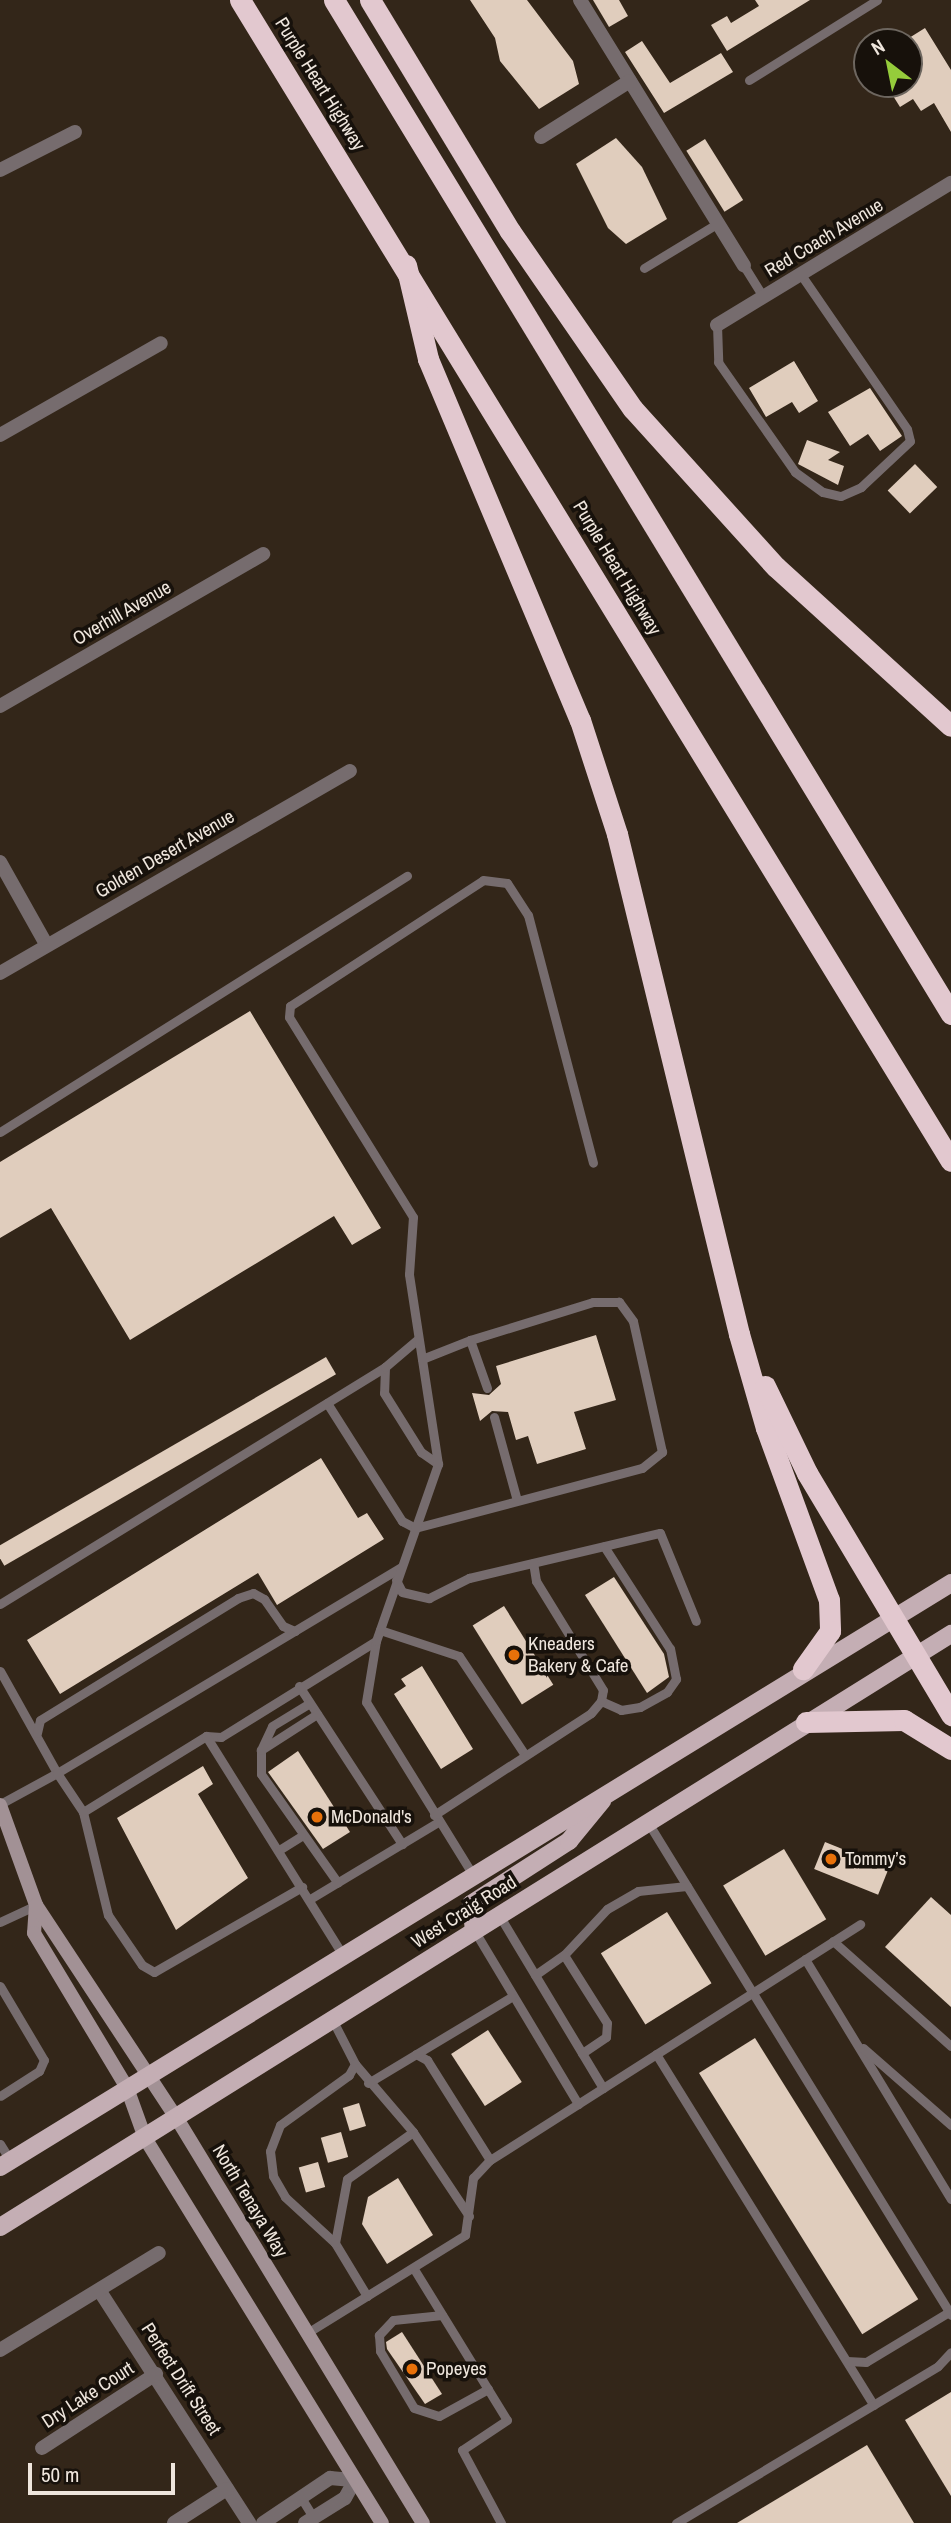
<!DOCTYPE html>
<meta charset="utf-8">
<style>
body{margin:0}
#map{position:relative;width:951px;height:2523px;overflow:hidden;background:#332619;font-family:"Archivo Narrow",sans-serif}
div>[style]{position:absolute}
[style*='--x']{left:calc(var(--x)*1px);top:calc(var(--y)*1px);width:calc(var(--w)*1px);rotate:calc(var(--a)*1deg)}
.building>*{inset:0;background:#e0cdbd;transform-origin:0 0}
.service>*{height:9px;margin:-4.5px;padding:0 4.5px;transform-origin:4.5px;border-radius:4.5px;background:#766c6e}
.minor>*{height:14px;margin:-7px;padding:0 7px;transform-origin:7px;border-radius:7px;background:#766c6e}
.secondary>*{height:14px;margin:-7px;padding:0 7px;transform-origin:7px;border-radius:7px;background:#a29195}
.primary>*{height:18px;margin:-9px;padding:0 9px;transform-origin:9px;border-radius:9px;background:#c4aeb4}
.motorway>*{height:21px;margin:-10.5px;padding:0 10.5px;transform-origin:10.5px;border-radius:10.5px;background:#e2c8cf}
.dots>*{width:19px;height:19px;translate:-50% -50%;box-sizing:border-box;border:4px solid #17110b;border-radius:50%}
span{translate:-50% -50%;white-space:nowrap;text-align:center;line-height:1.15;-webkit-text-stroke:7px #17110b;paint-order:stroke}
.street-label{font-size:19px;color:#efe6dd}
.poi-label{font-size:19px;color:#efe6dd}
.left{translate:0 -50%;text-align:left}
.north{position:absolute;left:853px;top:28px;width:70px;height:70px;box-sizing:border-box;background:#17110b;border:2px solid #6d665f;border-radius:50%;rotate:328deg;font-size:19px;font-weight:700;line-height:28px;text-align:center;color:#efe6dd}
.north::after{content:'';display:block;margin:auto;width:24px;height:32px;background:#95cc3b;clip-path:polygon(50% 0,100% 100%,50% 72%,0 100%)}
.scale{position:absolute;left:28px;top:2463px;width:147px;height:32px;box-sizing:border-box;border:4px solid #efe6dd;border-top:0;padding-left:9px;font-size:21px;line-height:24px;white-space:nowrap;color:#efe6dd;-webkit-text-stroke:5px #17110b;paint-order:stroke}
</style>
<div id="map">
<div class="building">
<div style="clip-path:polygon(470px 0,527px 0,573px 61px,579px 84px,539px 109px,500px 61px,495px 38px)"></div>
<div style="clip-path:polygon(593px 0,619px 0,628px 16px,609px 27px)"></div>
<div style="clip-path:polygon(755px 0,810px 0,727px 51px,711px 25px,727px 16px,731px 23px,759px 6px)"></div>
<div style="clip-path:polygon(925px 28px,951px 70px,951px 132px,934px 103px,921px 111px,913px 99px,900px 107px,890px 91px,909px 84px,909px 38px)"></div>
<div style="clip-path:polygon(642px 41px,670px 83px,721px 53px,733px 72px,664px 113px,625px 52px)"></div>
<div style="clip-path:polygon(616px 138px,642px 167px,667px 219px,626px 244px,608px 228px,576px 164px)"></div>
<div style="left:705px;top:139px;width:72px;height:22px;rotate:58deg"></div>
<div style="clip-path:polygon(794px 361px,818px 401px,799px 413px,792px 402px,766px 417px,749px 388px)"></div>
<div style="clip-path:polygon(870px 388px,902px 436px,880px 451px,868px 434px,850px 446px,828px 412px)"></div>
<div style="clip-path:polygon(807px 440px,840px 452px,828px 460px,844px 466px,838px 485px,798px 464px)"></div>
<div style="left:915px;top:464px;width:32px;height:38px;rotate:46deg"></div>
<div style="clip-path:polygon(250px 1011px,381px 1228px,352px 1245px,334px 1216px,130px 1340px,51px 1208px,0 1238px,0 1162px)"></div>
<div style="clip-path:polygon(596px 1335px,616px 1400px,574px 1412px,586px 1449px,537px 1464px,528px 1436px,516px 1440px,508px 1412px,492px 1411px,480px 1421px,472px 1393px,489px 1395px,501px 1384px,496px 1366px)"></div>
<div style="left:326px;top:1357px;width:20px;height:383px;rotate:60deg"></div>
<div style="clip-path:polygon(321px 1458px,358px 1518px,367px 1513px,384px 1539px,277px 1605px,258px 1573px,60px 1694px,27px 1640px)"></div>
<div style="clip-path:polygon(614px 1577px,664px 1654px,669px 1677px,647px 1693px,585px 1595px)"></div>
<div style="left:504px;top:1606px;width:93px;height:37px;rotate:58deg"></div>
<div style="clip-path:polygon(422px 1666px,473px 1749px,441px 1769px,394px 1694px,406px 1686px,401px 1679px)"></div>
<div style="clip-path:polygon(298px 1751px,350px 1832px,323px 1849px,268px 1772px)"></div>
<div style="clip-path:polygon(203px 1766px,213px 1784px,198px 1794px,248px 1878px,176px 1930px,117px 1818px)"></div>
<div style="left:825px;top:1842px;width:69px;height:29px;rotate:22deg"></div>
<div style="left:784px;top:1849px;width:82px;height:71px;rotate:59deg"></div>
<div style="clip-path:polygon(931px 1897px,951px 1915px,951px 2007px,885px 1947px)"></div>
<div style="left:667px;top:1912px;width:84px;height:78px;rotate:58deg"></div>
<div style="left:488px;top:2030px;width:62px;height:44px;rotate:57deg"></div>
<div style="left:755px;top:2038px;width:308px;height:66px;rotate:58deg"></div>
<div style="left:359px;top:2103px;width:24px;height:17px;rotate:73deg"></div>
<div style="left:341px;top:2132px;width:26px;height:21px;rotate:74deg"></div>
<div style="left:318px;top:2162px;width:26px;height:20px;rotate:74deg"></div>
<div style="clip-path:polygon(398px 2178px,433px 2235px,387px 2264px,362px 2224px,368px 2197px)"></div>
<div style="clip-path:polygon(402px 2332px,442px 2394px,425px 2404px,387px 2349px,386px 2342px)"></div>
<div style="clip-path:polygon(951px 2392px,951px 2496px,905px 2420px)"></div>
<div style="clip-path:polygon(867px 2445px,914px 2523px,737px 2523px)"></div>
</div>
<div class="service">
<div style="--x:749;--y:80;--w:151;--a:-32"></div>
<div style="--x:744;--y:266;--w:36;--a:58"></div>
<div style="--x:644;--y:268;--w:87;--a:-31.3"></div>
<div style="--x:717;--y:325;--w:37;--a:88"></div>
<div style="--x:718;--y:362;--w:134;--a:55"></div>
<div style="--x:795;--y:472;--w:34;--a:36"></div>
<div style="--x:823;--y:492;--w:18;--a:13"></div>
<div style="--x:841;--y:496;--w:22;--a:-24"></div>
<div style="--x:861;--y:487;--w:67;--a:-43.2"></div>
<div style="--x:910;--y:441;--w:12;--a:-104"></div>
<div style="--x:907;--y:429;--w:187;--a:-124.5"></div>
<div style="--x:0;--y:1132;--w:481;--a:-32.2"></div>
<div style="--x:422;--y:1359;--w:52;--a:-21.6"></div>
<div style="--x:385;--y:1367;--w:26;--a:92"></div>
<div style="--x:384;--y:1393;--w:70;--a:57.9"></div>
<div style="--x:421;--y:1452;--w:21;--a:35"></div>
<div style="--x:327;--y:1403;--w:140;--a:57.6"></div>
<div style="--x:402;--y:1521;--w:15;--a:28"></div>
<div style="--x:415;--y:1528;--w:235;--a:-14.8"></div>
<div style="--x:642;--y:1468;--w:26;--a:-39"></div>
<div style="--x:662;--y:1452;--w:134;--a:-102.5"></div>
<div style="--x:633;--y:1321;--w:24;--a:-126"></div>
<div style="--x:619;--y:1302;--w:26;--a:180"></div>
<div style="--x:593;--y:1302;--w:129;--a:162.8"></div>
<div style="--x:470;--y:1340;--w:51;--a:70.5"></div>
<div style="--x:494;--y:1417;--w:83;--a:74.6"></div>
<div style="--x:396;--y:1580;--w:13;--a:63"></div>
<div style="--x:402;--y:1592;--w:28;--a:13"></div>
<div style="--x:429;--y:1598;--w:45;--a:-26.6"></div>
<div style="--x:469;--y:1578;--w:196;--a:-13.3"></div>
<div style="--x:660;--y:1533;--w:95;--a:67.8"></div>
<div style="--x:0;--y:1604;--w:452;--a:-31.6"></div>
<div style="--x:385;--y:1367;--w:43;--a:-40.3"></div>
<div style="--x:380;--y:1630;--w:83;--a:18.2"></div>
<div style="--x:459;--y:1656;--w:119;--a:56.3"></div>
<div style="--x:0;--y:1671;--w:117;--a:60.8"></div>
<div style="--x:57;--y:1773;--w:400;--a:-30.9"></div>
<div style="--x:299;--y:1686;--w:189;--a:56.9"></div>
<div style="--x:601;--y:1701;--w:22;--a:24"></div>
<div style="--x:621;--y:1710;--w:19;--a:-9"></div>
<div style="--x:640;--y:1707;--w:31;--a:-29"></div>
<div style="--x:667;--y:1692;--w:16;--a:-55"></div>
<div style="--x:676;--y:1679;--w:31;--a:-101"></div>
<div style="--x:670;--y:1649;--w:122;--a:-122.7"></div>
<div style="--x:317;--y:1714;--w:67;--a:147.3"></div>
<div style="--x:261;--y:1750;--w:24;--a:90"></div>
<div style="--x:261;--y:1774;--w:133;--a:54.8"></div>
<div style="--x:37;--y:1733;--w:13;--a:-77"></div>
<div style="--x:40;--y:1720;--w:233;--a:-31.6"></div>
<div style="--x:238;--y:1598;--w:16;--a:-18"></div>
<div style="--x:253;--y:1593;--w:13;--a:29"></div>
<div style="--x:264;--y:1599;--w:33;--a:55"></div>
<div style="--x:283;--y:1626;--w:13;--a:23"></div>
<div style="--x:206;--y:1736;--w:15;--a:4"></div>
<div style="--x:221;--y:1737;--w:182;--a:-31.8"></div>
<div style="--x:261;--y:1750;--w:26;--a:-65"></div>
<div style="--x:272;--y:1726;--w:44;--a:-31.2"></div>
<div style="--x:0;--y:1804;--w:65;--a:-28.5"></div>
<div style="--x:57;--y:1773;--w:47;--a:56.3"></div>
<div style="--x:83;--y:1812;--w:145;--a:-31.7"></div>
<div style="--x:206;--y:1736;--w:258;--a:58"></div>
<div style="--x:83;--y:1812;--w:106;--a:76.4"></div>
<div style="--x:108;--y:1915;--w:60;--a:55.8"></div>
<div style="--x:142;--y:1965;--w:14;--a:30"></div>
<div style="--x:154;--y:1972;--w:171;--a:-29.9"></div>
<div style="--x:434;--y:1815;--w:187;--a:-33"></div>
<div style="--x:591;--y:1713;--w:16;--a:-50"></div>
<div style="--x:601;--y:1701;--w:11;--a:-80"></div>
<div style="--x:603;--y:1690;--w:128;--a:-121.6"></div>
<div style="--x:536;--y:1581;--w:18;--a:-99"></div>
<div style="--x:647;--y:1821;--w:580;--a:58.39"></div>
<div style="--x:279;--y:1850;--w:26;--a:-32"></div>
<div style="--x:473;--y:1875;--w:203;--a:-121.7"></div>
<div style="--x:366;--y:1702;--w:62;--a:-80.7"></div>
<div style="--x:376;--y:1641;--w:188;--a:-70.7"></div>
<div style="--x:438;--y:1464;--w:192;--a:-98.7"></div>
<div style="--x:409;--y:1274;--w:57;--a:-86"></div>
<div style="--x:413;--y:1217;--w:235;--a:-121.8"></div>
<div style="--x:289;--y:1017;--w:11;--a:-85"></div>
<div style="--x:290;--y:1006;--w:230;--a:-33.1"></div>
<div style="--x:483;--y:880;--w:24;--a:7"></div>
<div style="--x:507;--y:883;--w:38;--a:57"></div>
<div style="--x:528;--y:915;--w:256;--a:75.3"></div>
<div style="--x:310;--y:1899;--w:149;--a:-31"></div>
<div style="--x:499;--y:1915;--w:202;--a:59"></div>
<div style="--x:0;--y:1922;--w:40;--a:-25"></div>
<div style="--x:474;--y:1930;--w:203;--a:59.1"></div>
<div style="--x:833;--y:1941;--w:158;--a:41.7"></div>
<div style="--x:564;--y:1955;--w:63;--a:-46.9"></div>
<div style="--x:607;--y:1909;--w:36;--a:-30"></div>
<div style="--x:638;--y:1891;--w:49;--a:-5.8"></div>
<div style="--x:805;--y:1959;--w:281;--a:58.7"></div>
<div style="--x:535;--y:1975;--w:35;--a:-35"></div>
<div style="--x:564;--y:1955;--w:80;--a:57.7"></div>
<div style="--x:607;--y:2023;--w:14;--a:94"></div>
<div style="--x:606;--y:2037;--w:29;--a:146"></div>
<div style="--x:0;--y:1986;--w:86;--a:59.3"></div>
<div style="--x:44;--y:2060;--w:12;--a:114"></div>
<div style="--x:39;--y:2071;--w:46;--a:147.3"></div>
<div style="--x:332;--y:2019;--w:51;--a:62.9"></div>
<div style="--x:355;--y:2064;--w:13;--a:119"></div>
<div style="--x:349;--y:2075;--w:85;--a:144.1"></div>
<div style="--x:280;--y:2125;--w:28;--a:111"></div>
<div style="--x:270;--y:2151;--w:25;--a:83"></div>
<div style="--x:273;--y:2176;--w:24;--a:60"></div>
<div style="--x:285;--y:2197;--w:68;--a:42.6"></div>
<div style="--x:335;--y:2243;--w:62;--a:58.9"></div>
<div style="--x:863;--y:2048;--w:117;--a:41.2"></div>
<div style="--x:416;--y:2054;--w:13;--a:29"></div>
<div style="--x:427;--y:2060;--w:118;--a:57.8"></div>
<div style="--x:656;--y:2054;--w:413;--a:58.2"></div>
<div style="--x:355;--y:2064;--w:89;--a:49.5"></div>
<div style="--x:368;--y:2083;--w:167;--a:-31"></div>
<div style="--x:0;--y:2144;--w:19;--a:58"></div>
<div style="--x:335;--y:2243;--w:65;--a:-79.4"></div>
<div style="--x:347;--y:2179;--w:81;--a:-35.5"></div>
<div style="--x:413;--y:2132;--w:101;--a:56.3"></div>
<div style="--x:414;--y:2269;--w:177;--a:58.4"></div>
<div style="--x:507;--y:2420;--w:54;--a:146.3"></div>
<div style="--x:462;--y:2450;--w:83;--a:61.9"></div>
<div style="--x:442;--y:2315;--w:49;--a:174.2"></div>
<div style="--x:393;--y:2320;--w:21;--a:133"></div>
<div style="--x:379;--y:2335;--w:16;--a:86"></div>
<div style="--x:380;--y:2351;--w:66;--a:59.2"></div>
<div style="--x:414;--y:2408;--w:26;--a:18"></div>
<div style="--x:439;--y:2416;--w:56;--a:-28.9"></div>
<div style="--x:307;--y:2333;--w:186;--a:-31.8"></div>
<div style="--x:465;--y:2235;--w:58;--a:-82"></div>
<div style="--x:473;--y:2178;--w:25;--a:-47"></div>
<div style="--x:490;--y:2160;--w:439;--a:-32.5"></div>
<div style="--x:847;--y:2361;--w:19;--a:3"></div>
<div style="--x:866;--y:2362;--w:97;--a:-31.1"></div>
<div style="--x:300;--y:2496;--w:26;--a:58"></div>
<div style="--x:676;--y:2523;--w:305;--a:-30.9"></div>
<div style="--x:938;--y:2366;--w:19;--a:-47"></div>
</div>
<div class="minor">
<div style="--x:580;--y:0;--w:312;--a:58.3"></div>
<div style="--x:541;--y:137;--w:105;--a:-32.2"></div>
<div style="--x:0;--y:170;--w:84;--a:-26.9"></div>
<div style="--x:717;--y:325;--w:274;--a:-31.3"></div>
<div style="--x:0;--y:435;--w:185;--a:-29.7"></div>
<div style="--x:0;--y:706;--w:304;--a:-30"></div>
<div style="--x:0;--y:862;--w:94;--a:60.7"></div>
<div style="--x:0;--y:973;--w:404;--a:-30"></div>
<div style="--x:101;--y:2293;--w:274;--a:57.2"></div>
<div style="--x:0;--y:2350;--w:186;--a:-31.4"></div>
<div style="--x:42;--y:2448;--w:136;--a:-33"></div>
<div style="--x:174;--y:2523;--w:63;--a:-32.7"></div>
<div style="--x:263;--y:2523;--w:81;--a:-33.9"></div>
<div style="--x:330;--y:2478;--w:25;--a:5"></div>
<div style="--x:355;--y:2480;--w:21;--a:119"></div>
<div style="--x:345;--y:2498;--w:47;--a:148"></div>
</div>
<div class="secondary">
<div style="--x:0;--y:1805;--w:106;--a:70.2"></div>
<div style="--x:36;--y:1905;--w:28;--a:94"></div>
<div style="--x:34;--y:1933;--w:181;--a:59"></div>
<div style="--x:127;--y:2088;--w:53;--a:70.2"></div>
<div style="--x:145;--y:2138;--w:452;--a:58.4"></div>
<div style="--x:36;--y:1905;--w:254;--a:56.6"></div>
<div style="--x:176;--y:2117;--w:475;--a:58.7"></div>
</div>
<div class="primary">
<div style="--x:474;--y:1930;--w:26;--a:-97"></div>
<div style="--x:471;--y:1904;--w:117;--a:-32.7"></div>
<div style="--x:569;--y:1841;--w:52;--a:-50.5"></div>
<div style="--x:0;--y:2167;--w:1116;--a:-31.55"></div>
<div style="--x:0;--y:2227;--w:1121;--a:-31.95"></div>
</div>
<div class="motorway">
<div style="--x:240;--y:0;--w:1361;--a:58.52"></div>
<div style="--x:334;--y:0;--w:1187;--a:58.68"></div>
<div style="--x:370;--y:0;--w:270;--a:58.8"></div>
<div style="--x:510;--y:231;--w:216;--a:55.4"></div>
<div style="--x:633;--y:409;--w:213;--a:47.9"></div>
<div style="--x:776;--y:567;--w:236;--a:42.3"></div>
<div style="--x:406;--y:265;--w:97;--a:76.8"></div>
<div style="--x:428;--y:359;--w:392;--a:67.2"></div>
<div style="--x:580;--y:720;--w:120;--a:72"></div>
<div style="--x:617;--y:834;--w:515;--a:76.29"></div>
<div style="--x:739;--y:1334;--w:98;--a:74"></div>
<div style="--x:766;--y:1428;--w:183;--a:69.9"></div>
<div style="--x:829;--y:1600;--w:31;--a:88"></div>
<div style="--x:830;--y:1631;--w:47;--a:125.4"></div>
<div style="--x:765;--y:1386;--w:97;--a:64.2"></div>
<div style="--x:807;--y:1473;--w:282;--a:59.2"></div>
<div style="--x:806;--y:1722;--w:98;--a:-1.2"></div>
<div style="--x:904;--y:1720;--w:55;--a:31.7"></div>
</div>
<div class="dots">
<div style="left:514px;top:1655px;background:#e8710a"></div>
<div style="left:317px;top:1817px;background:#e8710a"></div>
<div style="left:831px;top:1859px;background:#e8710a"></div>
<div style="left:412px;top:2369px;background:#e8710a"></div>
</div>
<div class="street-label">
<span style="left:320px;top:84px;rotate:58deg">Purple Heart Highway</span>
<span style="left:824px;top:238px;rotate:-31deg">Red Coach Avenue</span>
<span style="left:617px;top:568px;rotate:59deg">Purple Heart Highway</span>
<span style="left:122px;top:613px;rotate:-30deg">Overhill Avenue</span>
<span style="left:165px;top:854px;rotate:-30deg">Golden Desert Avenue</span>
<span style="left:464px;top:1912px;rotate:-32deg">West Craig Road</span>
<span style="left:250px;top:2201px;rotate:59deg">North Tenaya Way</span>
<span style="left:181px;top:2379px;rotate:57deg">Perfect Drift Street</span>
<span style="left:88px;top:2395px;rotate:-33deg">Dry Lake Court</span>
</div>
<div class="poi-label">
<span class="left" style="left:528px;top:1655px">Kneaders<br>Bakery &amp; Cafe</span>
<span class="left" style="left:331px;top:1817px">McDonald's</span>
<span class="left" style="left:845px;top:1859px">Tommy’s</span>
<span class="left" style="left:426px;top:2369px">Popeyes</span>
</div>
<div class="north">N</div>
<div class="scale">50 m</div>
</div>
